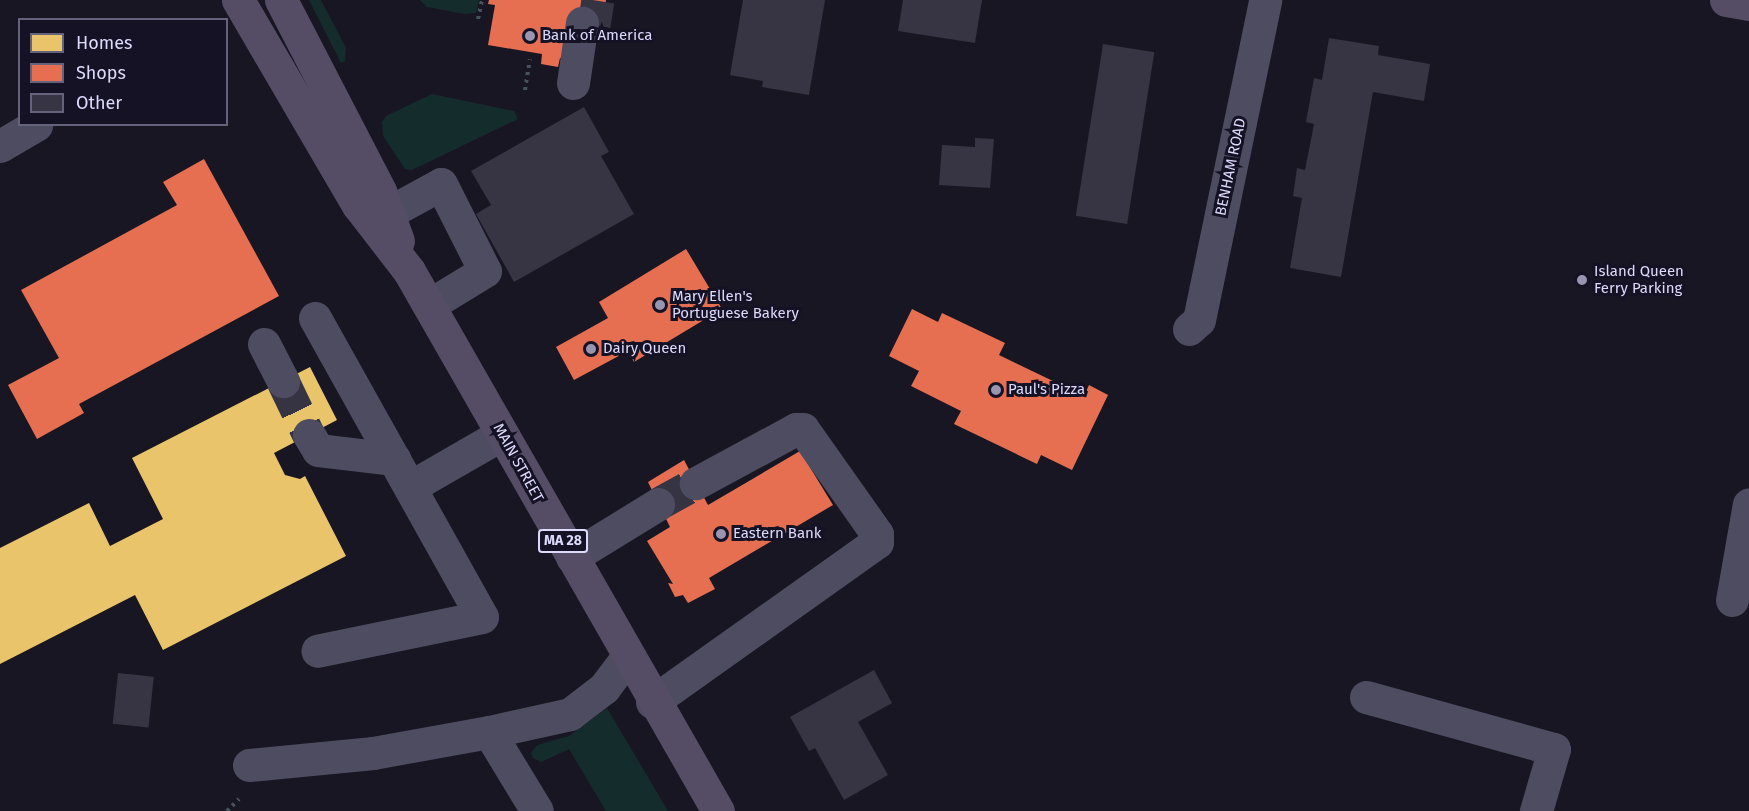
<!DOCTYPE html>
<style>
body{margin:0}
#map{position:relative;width:1749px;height:811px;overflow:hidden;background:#181622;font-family:"Fira Sans",sans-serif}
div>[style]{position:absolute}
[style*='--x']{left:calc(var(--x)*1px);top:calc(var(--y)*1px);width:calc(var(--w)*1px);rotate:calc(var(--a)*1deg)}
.green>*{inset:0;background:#152c2d}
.homes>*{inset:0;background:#e9c46a}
.shops>*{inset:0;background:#e76f51}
.building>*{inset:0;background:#373444;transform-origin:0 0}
.minor-tunnel>*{height:33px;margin-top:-16.5px;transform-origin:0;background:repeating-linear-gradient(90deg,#363343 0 33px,transparent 0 49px)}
.path>*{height:4px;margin-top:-2px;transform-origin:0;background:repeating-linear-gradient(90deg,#47525e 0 3px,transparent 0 7.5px)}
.minor>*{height:33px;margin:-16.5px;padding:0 16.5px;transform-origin:16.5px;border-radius:16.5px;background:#4d4c61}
.major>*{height:33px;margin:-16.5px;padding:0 16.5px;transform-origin:16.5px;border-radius:16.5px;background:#554d66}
.dots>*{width:16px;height:16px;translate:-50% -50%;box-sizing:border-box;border:3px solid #151226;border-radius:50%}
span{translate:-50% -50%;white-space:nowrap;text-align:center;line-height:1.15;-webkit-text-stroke:6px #151226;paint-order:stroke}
.shield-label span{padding:2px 4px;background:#151226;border:2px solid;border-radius:4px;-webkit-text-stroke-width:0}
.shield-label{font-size:14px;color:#dedafc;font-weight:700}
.poi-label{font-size:15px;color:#dedafc}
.left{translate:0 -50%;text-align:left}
.street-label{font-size:15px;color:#dedafc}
.legend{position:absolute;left:18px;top:18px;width:210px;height:108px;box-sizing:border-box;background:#151226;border:2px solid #65627c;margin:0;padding:8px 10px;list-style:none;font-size:18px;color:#dedafc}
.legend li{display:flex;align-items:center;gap:12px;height:30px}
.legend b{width:30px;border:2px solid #65627c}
</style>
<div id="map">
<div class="green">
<div style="clip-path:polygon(309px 0,321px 0,346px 48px,345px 61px,341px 63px)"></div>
<div style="clip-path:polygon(420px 0,479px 0,476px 13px,464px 14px,427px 7px)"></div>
<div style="clip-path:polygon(432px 94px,514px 111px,518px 119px,412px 170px,405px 169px,383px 136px,382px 122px,386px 116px)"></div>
<div style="clip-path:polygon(607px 708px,668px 811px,606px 811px,569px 749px,541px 762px,533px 758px,531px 753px,537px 745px,569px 736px)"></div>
</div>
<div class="homes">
<div style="clip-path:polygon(310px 367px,337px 420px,274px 453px,285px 475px,300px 479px,305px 476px,346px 556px,163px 650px,135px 595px,0 664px,0 548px,89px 503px,110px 546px,163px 519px,132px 458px)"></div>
</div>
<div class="shops">
<div style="clip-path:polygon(489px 0,606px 0,602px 26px,572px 21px,567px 59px,560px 58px,558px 67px,541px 64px,542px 54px,488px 45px,495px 5px,488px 4px)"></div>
<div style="clip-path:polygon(204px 159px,279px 296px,79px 404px,84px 413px,37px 439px,8px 385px,59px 358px,21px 290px,177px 205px,163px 182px)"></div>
<div style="clip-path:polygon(686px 249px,722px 309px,634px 362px,628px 351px,574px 380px,556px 347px,608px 318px,599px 302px)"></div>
<div style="clip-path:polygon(912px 309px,938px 322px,942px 313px,1005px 343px,999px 355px,1084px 396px,1089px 385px,1108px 395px,1072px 470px,1041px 455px,1037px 464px,954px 424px,961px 411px,911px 386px,919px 371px,889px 356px)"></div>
<div style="clip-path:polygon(800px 451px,833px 505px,709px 578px,715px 589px,688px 603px,683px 595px,675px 597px,668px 583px,673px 584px,647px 541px,670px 527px,648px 482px,684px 460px,708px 505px)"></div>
</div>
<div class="building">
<div style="clip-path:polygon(743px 0,825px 0,809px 95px,762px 87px,763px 81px,730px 75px)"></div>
<div style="clip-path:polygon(903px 0,982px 0,975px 43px,898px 31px)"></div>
<div style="clip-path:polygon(1329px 38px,1379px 46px,1378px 55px,1430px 64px,1424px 101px,1373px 92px,1341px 277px,1290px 268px,1302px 198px,1293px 196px,1297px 168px,1305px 170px,1314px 124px,1306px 122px,1314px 78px,1322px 80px)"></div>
<div style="left:1103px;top:44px;width:52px;height:174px;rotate:9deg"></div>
<div style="clip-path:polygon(584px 107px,609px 152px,601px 156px,634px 214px,514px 282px,476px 214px,491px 205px,471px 171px)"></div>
<div style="clip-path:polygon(975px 138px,994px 139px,990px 188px,939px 185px,942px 145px,975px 147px)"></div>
<div style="clip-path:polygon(874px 670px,892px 703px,858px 722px,888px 775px,844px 800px,815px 748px,809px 751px,790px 717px)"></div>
<div style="left:118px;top:673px;width:36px;height:51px;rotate:6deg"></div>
</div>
<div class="minor-tunnel">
<div style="--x:594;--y:25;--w:25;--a:-81"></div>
<div style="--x:283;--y:381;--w:60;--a:64.3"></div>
<div style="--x:658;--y:504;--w:43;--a:-28.9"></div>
</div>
<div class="path">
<div style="--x:478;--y:19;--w:19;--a:-78"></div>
<div style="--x:525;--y:90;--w:31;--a:-81"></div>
<div style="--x:227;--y:811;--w:17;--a:-45"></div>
</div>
<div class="minor">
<div style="--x:573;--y:83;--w:61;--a:-81.5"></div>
<div style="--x:0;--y:146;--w:42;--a:-30.3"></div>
<div style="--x:388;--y:213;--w:60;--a:-28.7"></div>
<div style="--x:441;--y:184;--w:97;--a:63.2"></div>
<div style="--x:485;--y:271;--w:66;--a:148.7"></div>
<div style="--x:315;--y:318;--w:342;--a:60.8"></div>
<div style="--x:482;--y:617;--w:168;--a:168.4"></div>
<div style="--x:1189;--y:329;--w:13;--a:-42"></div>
<div style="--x:1199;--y:320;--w:327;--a:-78.3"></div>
<div style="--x:264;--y:344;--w:42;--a:62.8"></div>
<div style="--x:309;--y:435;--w:17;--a:59"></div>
<div style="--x:318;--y:450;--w:77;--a:6.8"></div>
<div style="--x:410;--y:487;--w:106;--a:-29.9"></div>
<div style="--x:572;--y:557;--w:101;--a:-31.6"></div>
<div style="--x:1732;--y:600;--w:97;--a:-80"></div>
<div style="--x:1366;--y:697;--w:195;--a:15.5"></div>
<div style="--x:1554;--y:749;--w:65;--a:106.2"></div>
<div style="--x:652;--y:702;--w:276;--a:-35.4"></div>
<div style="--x:877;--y:542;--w:8;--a:-90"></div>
<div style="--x:877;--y:534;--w:128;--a:-125.2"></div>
<div style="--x:803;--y:429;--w:7;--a:180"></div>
<div style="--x:796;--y:429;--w:114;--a:151.6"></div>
<div style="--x:489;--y:732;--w:83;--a:-12.5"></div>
<div style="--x:570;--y:714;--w:43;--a:-37.4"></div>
<div style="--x:604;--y:688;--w:39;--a:-53"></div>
<div style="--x:249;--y:765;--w:125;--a:-5.5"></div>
<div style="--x:373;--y:753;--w:118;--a:-10.3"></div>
<div style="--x:489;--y:732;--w:92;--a:58.7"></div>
</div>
<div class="major">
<div style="--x:238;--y:0;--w:238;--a:59.7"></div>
<div style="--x:358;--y:205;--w:83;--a:52.3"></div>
<div style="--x:409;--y:271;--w:622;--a:60.22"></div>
<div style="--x:281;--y:0;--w:215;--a:62.6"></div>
<div style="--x:380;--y:191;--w:53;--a:70.2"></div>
<div style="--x:1726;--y:0;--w:23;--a:10"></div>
</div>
<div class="dots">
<div style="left:530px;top:36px;background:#9995b0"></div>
<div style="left:1582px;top:280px;background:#9995b0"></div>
<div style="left:660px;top:305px;background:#9995b0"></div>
<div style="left:591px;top:349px;background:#9995b0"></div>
<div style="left:996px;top:390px;background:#9995b0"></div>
<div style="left:721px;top:534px;background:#9995b0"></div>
</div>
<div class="shield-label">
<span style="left:563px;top:541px">MA 28</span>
</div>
<div class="poi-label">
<span class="left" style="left:542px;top:36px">Bank of America</span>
<span class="left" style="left:1594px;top:280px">Island Queen<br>Ferry Parking</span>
<span class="left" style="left:672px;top:305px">Mary Ellen's<br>Portuguese Bakery</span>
<span class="left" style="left:603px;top:349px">Dairy Queen</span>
<span class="left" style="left:1008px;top:390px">Paul's Pizza</span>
<span class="left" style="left:733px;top:534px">Eastern Bank</span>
</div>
<div class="street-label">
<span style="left:1231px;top:167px;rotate:-78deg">BENHAM ROAD</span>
<span style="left:518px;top:463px;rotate:61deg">MAIN STREET</span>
</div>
<ul class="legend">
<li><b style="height:16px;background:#e9c46a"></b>Homes</li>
<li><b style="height:16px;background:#e76f51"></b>Shops</li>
<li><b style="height:16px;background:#373444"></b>Other</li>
</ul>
</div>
